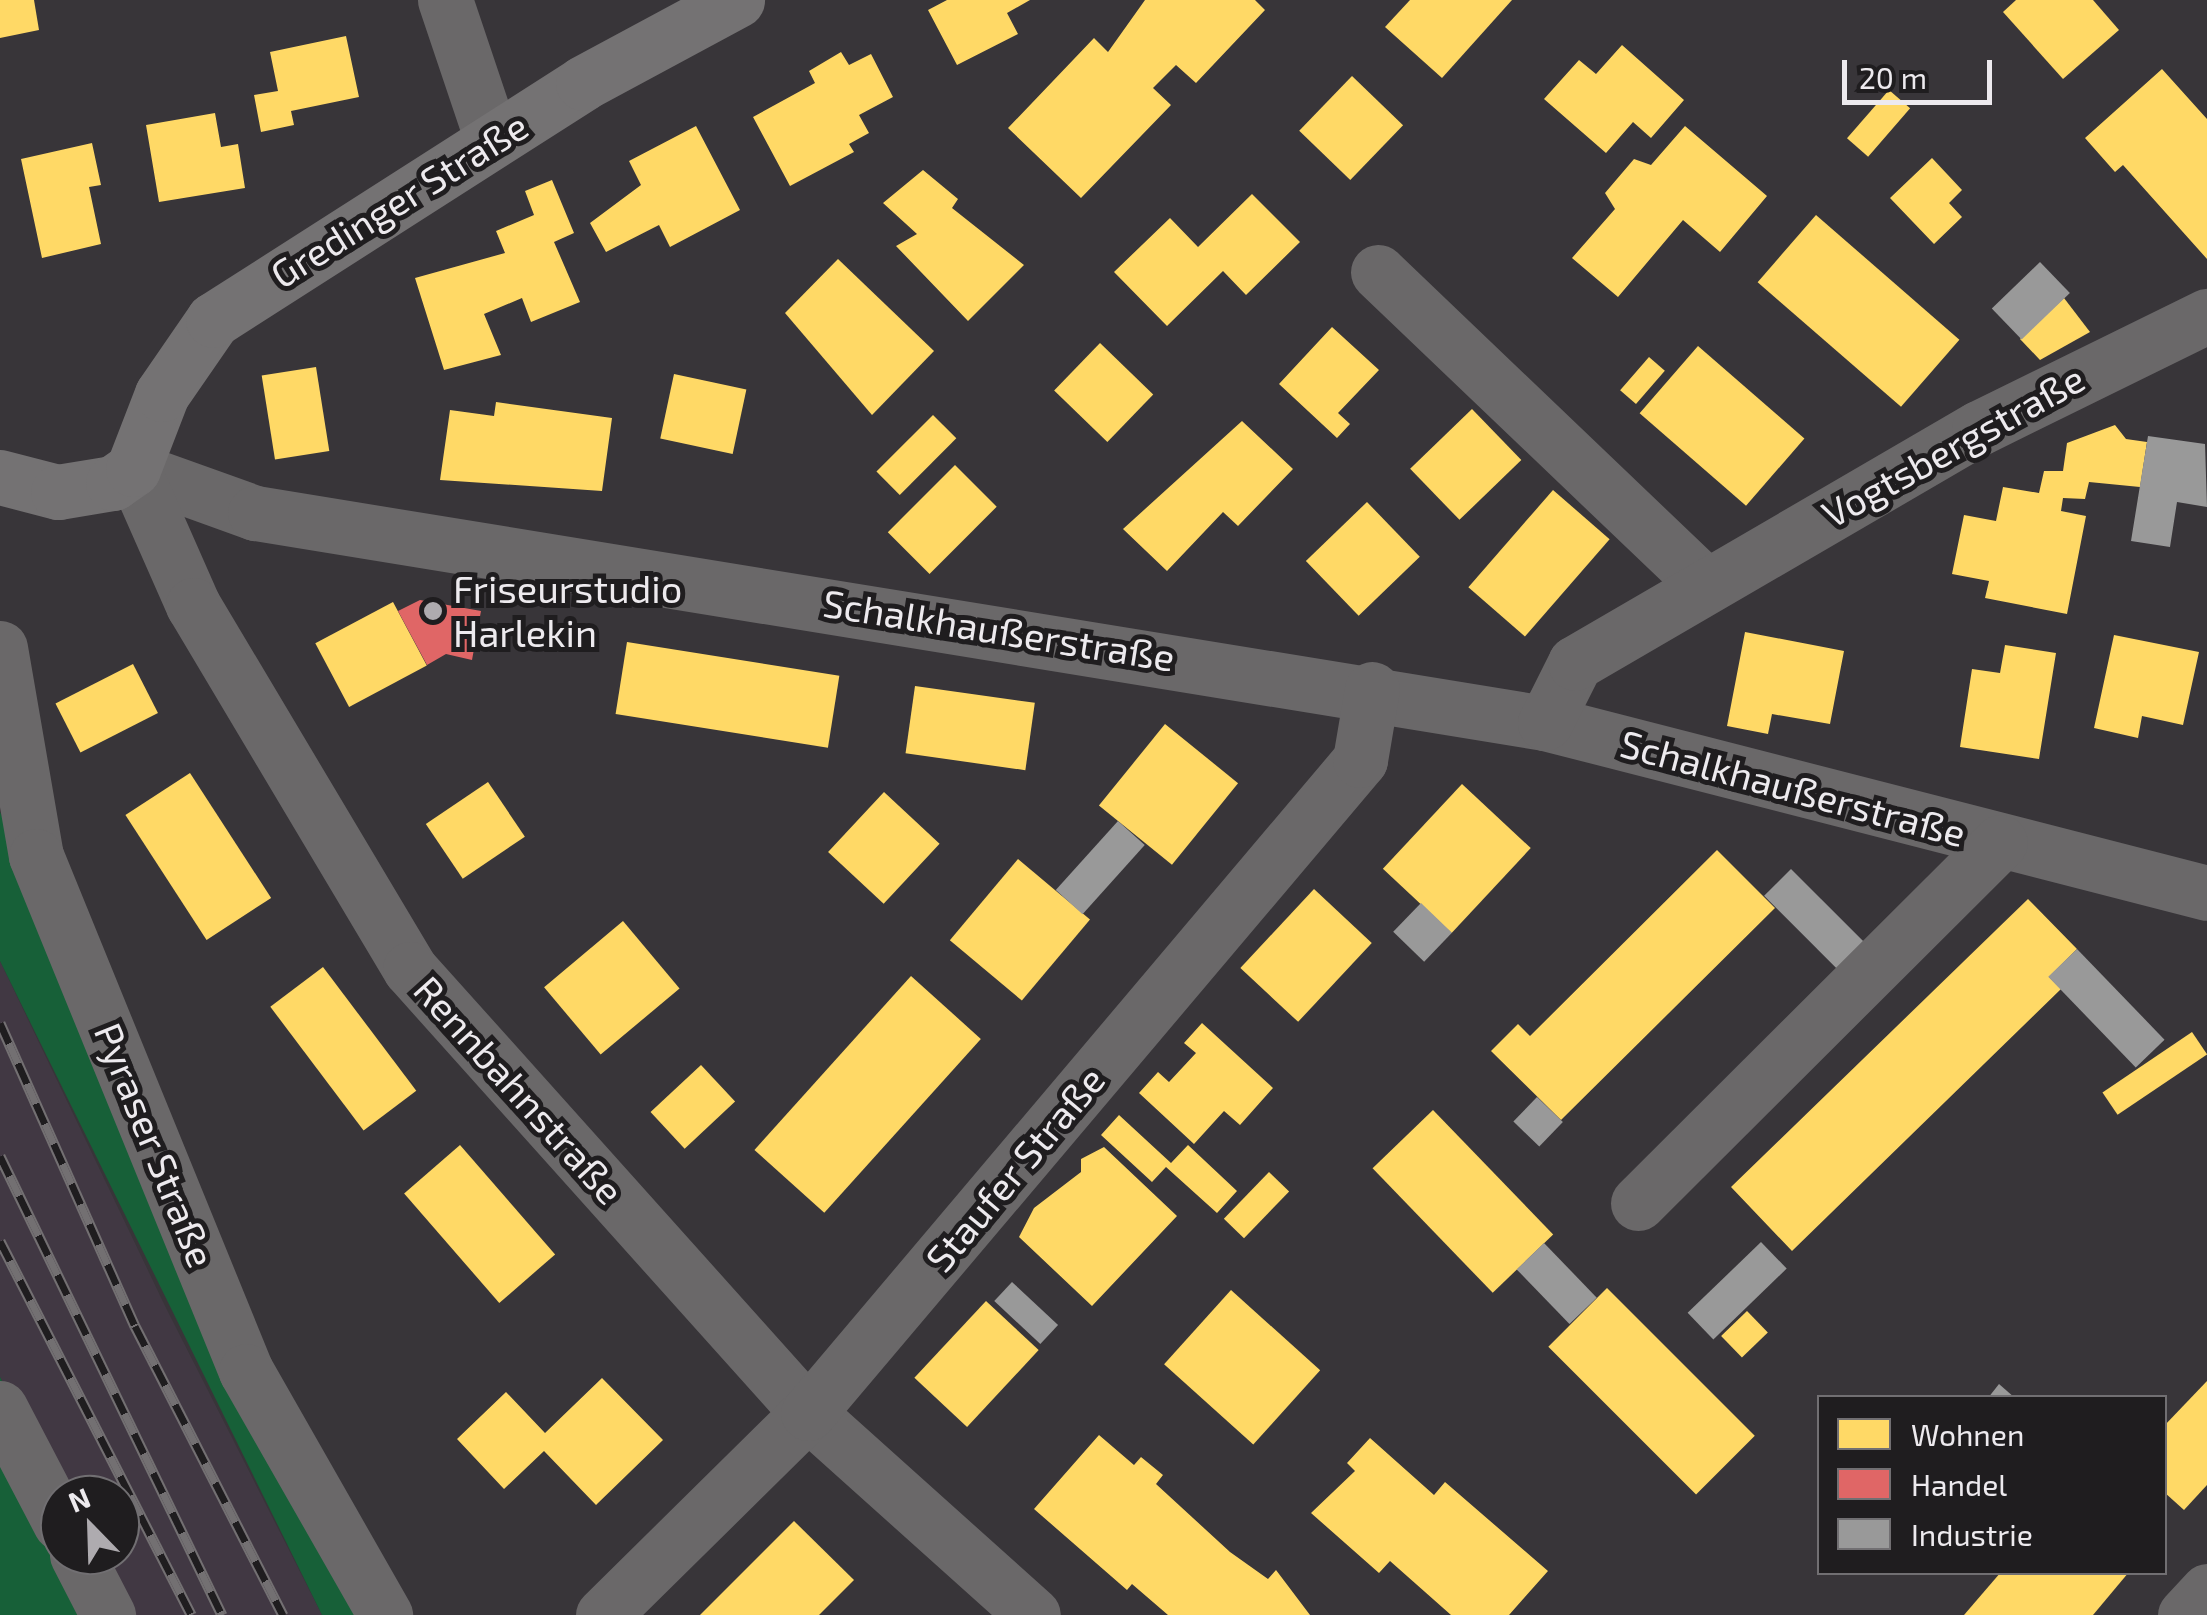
<!DOCTYPE html>
<meta charset="utf-8">
<style>
body{margin:0}
#map{position:relative;width:2207px;height:1615px;overflow:hidden;background:#383539;font-family:"Exo 2",sans-serif}
div>[style]{position:absolute}
[style*='--x']{left:calc(var(--x)*1px);top:calc(var(--y)*1px);width:calc(var(--w)*1px);rotate:calc(var(--a)*1deg)}
.built>*{inset:0;background:#413843}
.green>*{inset:0;background:#176038}
.homes>*{inset:0;background:#ffd966;transform-origin:0 0}
.shops>*{inset:0;background:#e06666}
.industry>*{inset:0;background:#999;transform-origin:0 0}
.minor>*{height:55px;margin:-27.5px;padding:0 27.5px;transform-origin:27.5px;border-radius:27.5px;background:#6a6869}
.major>*{height:55px;margin:-27.5px;padding:0 27.5px;transform-origin:27.5px;border-radius:27.5px;background:#747273}
.rail>*{height:11px;margin-top:-5.5px;transform-origin:0;background:repeating-linear-gradient(90deg,#1f1d1f 0 22px,#737072 0 44px);box-sizing:border-box;border-block:2px solid #737072}
.dots>*{width:28px;height:28px;translate:-50% -50%;box-sizing:border-box;border:5px solid #1f1d1f;border-radius:50%}
span{translate:-50% -50%;white-space:nowrap;text-align:center;line-height:1.15;-webkit-text-stroke:10px #1f1d1f;paint-order:stroke}
.street-label{font-size:38px;color:#edeaee}
.poi-label{font-size:38px;color:#edeaee}
.left{translate:0 -50%;text-align:left}
.legend{position:absolute;left:1817px;top:1395px;width:350px;height:180px;box-sizing:border-box;background:#1f1d1f;border:2px solid #716f72;margin:0;padding:12px 18px;list-style:none;font-size:30px;color:#edeaee}
.legend li{display:flex;align-items:center;gap:20px;height:50px}
.legend b{width:50px;border:2px solid #716f72}
.north{position:absolute;left:40px;top:1475px;width:100px;height:100px;box-sizing:border-box;background:#1f1d1f;border:2px solid #716f72;border-radius:50%;rotate:337deg;font-size:28px;font-weight:700;line-height:40px;text-align:center;color:#edeaee}
.north::after{content:'';display:block;margin:auto;width:35px;height:45px;background:#aeabaf;clip-path:polygon(50% 0,100% 100%,50% 72%,0 100%)}
.scale{position:absolute;left:1842px;top:60px;width:150px;height:45px;box-sizing:border-box;border:5px solid #edeaee;border-top:0;padding-left:12px;font-size:30px;line-height:35px;white-space:nowrap;color:#edeaee;-webkit-text-stroke:8px #1f1d1f;paint-order:stroke}
</style>
<div id="map">
<div class="built">
<div style="clip-path:polygon(0 961px,165px 1306px,322px 1615px,117px 1615px,88px 1555px,120px 1555px,120px 1495px,60px 1499px,0 1377px)"></div>
</div>
<div class="green">
<div style="clip-path:polygon(0 812px,367px 1615px,322px 1615px,0 961px)"></div>
<div style="clip-path:polygon(0 1377px,60px 1499px,117px 1615px,0 1615px)"></div>
</div>
<div class="homes">
<div style="clip-path:polygon(0 0,34px 0,39px 30px,0 38px)"></div>
<div style="clip-path:polygon(947px 0,1030px 0,1007px 13px,1018px 34px,957px 65px,928px 10px)"></div>
<div style="clip-path:polygon(1145px 0,1255px 0,1265px 10px,1196px 83px,1176px 65px,1153px 88px,1171px 105px,1081px 198px,1008px 128px,1094px 38px,1108px 52px)"></div>
<div style="clip-path:polygon(1410px 0,1512px 0,1442px 78px,1385px 27px)"></div>
<div style="clip-path:polygon(2016px 0,2093px 0,2119px 30px,2063px 79px,2003px 12px)"></div>
<div style="clip-path:polygon(346px 36px,359px 97px,291px 111px,294px 125px,261px 132px,254px 95px,278px 91px,270px 52px)"></div>
<div style="clip-path:polygon(1622px 45px,1684px 100px,1651px 138px,1633px 122px,1606px 153px,1544px 99px,1579px 60px,1596px 74px)"></div>
<div style="clip-path:polygon(841px 52px,849px 65px,871px 54px,893px 97px,859px 115px,869px 133px,849px 144px,854px 152px,790px 186px,753px 117px,815px 83px,809px 71px)"></div>
<div style="clip-path:polygon(2162px 69px,2207px 119px,2207px 259px,2123px 165px,2115px 172px,2085px 138px)"></div>
<div style="left:1352px;top:76px;width:71px;height:76px;rotate:44deg"></div>
<div style="left:1889px;top:90px;width:28px;height:64px;rotate:41deg"></div>
<div style="clip-path:polygon(215px 113px,221px 147px,238px 144px,245px 188px,159px 202px,146px 125px)"></div>
<div style="clip-path:polygon(696px 126px,740px 210px,670px 247px,659px 225px,606px 252px,590px 223px,641px 185px,629px 161px)"></div>
<div style="clip-path:polygon(1685px 126px,1767px 196px,1720px 252px,1683px 220px,1618px 297px,1572px 258px,1615px 209px,1605px 193px,1634px 159px,1651px 165px)"></div>
<div style="clip-path:polygon(92px 143px,101px 185px,89px 187px,101px 244px,42px 258px,21px 159px)"></div>
<div style="clip-path:polygon(1932px 158px,1962px 190px,1949px 203px,1962px 217px,1934px 244px,1890px 198px)"></div>
<div style="clip-path:polygon(923px 170px,958px 199px,952px 208px,1024px 265px,968px 321px,896px 246px,917px 234px,883px 203px)"></div>
<div style="clip-path:polygon(552px 180px,574px 233px,554px 242px,580px 302px,531px 322px,522px 298px,484px 314px,501px 355px,444px 370px,415px 278px,505px 253px,496px 231px,534px 215px,525px 191px)"></div>
<div style="clip-path:polygon(1252px 194px,1300px 242px,1246px 295px,1223px 271px,1167px 326px,1114px 272px,1170px 218px,1198px 247px)"></div>
<div style="left:1816px;top:215px;width:190px;height:89px;rotate:41deg"></div>
<div style="clip-path:polygon(838px 259px,934px 351px,872px 415px,785px 313px)"></div>
<div style="clip-path:polygon(2064px 298px,2090px 332px,2040px 360px,2020px 339px)"></div>
<div style="clip-path:polygon(1332px 327px,1379px 370px,1338px 413px,1350px 424px,1337px 438px,1279px 384px)"></div>
<div style="left:1100px;top:343px;width:74px;height:66px;rotate:44deg"></div>
<div style="left:1698px;top:346px;width:141px;height:89px;rotate:41deg"></div>
<div style="left:1649px;top:357px;width:21px;height:44px;rotate:41deg"></div>
<div style="left:316px;top:367px;width:85px;height:55px;rotate:81deg"></div>
<div style="left:674px;top:374px;width:74px;height:66px;rotate:12deg"></div>
<div style="clip-path:polygon(496px 402px,612px 418px,602px 491px,440px 480px,450px 410px,494px 416px)"></div>
<div style="left:1472px;top:409px;width:71px;height:86px;rotate:46deg"></div>
<div style="left:933px;top:415px;width:33px;height:80px;rotate:45deg"></div>
<div style="clip-path:polygon(1242px 421px,1293px 469px,1238px 526px,1223px 512px,1167px 571px,1123px 529px)"></div>
<div style="clip-path:polygon(2115px 425px,2126px 439px,2147px 442px,2140px 487px,2089px 482px,2085px 499px,2063px 498px,2061px 511px,2086px 516px,2067px 614px,1985px 598px,1989px 581px,1952px 574px,1964px 515px,1996px 521px,2003px 487px,2039px 493px,2044px 471px,2063px 471px,2067px 443px)"></div>
<div style="left:955px;top:465px;width:59px;height:95px;rotate:45deg"></div>
<div style="left:1553px;top:490px;width:75px;height:129px;rotate:41deg"></div>
<div style="left:1367px;top:502px;width:76px;height:85px;rotate:46deg"></div>
<div style="left:393px;top:602px;width:72px;height:88px;rotate:62deg"></div>
<div style="clip-path:polygon(1745px 632px,1844px 651px,1830px 724px,1772px 714px,1768px 734px,1727px 726px)"></div>
<div style="clip-path:polygon(2114px 635px,2199px 652px,2183px 725px,2142px 716px,2138px 738px,2094px 728px)"></div>
<div style="left:627px;top:642px;width:215px;height:73px;rotate:9deg"></div>
<div style="clip-path:polygon(2005px 645px,2056px 653px,2039px 759px,1960px 747px,1972px 669px,2000px 673px)"></div>
<div style="left:133px;top:664px;width:55px;height:87px;rotate:63deg"></div>
<div style="left:915px;top:686px;width:121px;height:68px;rotate:8deg"></div>
<div style="left:1165px;top:724px;width:94px;height:105px;rotate:39deg"></div>
<div style="left:190px;top:773px;width:149px;height:77px;rotate:57deg"></div>
<div style="left:488px;top:782px;width:66px;height:75px;rotate:56deg"></div>
<div style="left:1462px;top:784px;width:94px;height:116px;rotate:43deg"></div>
<div style="left:884px;top:792px;width:76px;height:82px;rotate:43deg"></div>
<div style="clip-path:polygon(1717px 850px,1775px 908px,1561px 1120px,1491px 1051px,1518px 1024px,1530px 1036px)"></div>
<div style="left:1018px;top:859px;width:94px;height:106px;rotate:40deg"></div>
<div style="left:1314px;top:889px;width:79px;height:108px;rotate:43deg"></div>
<div style="clip-path:polygon(2028px 899px,2077px 949px,2049px 977px,2061px 989px,1792px 1251px,1731px 1187px)"></div>
<div style="left:623px;top:921px;width:88px;height:103px;rotate:50deg"></div>
<div style="left:323px;top:967px;width:155px;height:66px;rotate:53deg"></div>
<div style="left:911px;top:976px;width:94px;height:234px;rotate:42deg"></div>
<div style="clip-path:polygon(1202px 1023px,1273px 1088px,1240px 1125px,1224px 1111px,1194px 1144px,1139px 1093px,1158px 1072px,1169px 1082px,1196px 1053px,1184px 1043px)"></div>
<div style="left:2192px;top:1032px;width:27px;height:108px;rotate:56deg"></div>
<div style="left:701px;top:1065px;width:50px;height:69px;rotate:47deg"></div>
<div style="left:1433px;top:1110px;width:173px;height:84px;rotate:46deg"></div>
<div style="clip-path:polygon(1119px 1115px,1171px 1163px,1188px 1145px,1237px 1191px,1217px 1213px,1166px 1167px,1152px 1182px,1101px 1135px)"></div>
<div style="left:460px;top:1145px;width:145px;height:74px;rotate:49deg"></div>
<div style="clip-path:polygon(1104px 1147px,1177px 1216px,1092px 1306px,1019px 1237px,1034px 1208px,1081px 1172px,1081px 1159px)"></div>
<div style="left:1269px;top:1172px;width:28px;height:65px;rotate:44deg"></div>
<div style="left:1607px;top:1288px;width:209px;height:83px;rotate:45deg"></div>
<div style="left:1231px;top:1290px;width:120px;height:100px;rotate:42deg"></div>
<div style="left:986px;top:1301px;width:72px;height:105px;rotate:43deg"></div>
<div style="left:1747px;top:1311px;width:30px;height:36px;rotate:46deg"></div>
<div style="clip-path:polygon(602px 1378px,663px 1440px,596px 1505px,544px 1451px,504px 1489px,457px 1439px,506px 1392px,545px 1433px)"></div>
<div style="clip-path:polygon(2207px 1381px,2207px 1485px,2184px 1510px,2164px 1492px,2164px 1426px)"></div>
<div style="clip-path:polygon(1099px 1435px,1134px 1465px,1141px 1457px,1163px 1475px,1156px 1484px,1230px 1552px,1268px 1579px,1276px 1570px,1310px 1615px,1168px 1615px,1132px 1584px,1127px 1590px,1034px 1509px)"></div>
<div style="clip-path:polygon(1370px 1438px,1434px 1495px,1445px 1482px,1548px 1571px,1509px 1615px,1451px 1615px,1390px 1561px,1379px 1573px,1311px 1513px,1355px 1471px,1347px 1463px)"></div>
<div style="clip-path:polygon(794px 1521px,854px 1580px,819px 1615px,700px 1615px)"></div>
<div style="clip-path:polygon(2001px 1572px,2129px 1572px,2093px 1615px,1964px 1615px)"></div>
</div>
<div class="shops">
<div style="clip-path:polygon(420px 600px,481px 611px,472px 660px,446px 654px,427px 665px,398px 611px)"></div>
</div>
<div class="industry">
<div style="left:2040px;top:262px;width:43px;height:67px;rotate:46deg"></div>
<div style="clip-path:polygon(2148px 436px,2205px 444px,2207px 507px,2177px 502px,2170px 547px,2131px 541px)"></div>
<div style="left:1118px;top:821px;width:36px;height:93px;rotate:42deg"></div>
<div style="left:1791px;top:869px;width:103px;height:38px;rotate:45deg"></div>
<div style="left:1421px;top:903px;width:43px;height:40px;rotate:44deg"></div>
<div style="left:2077px;top:949px;width:126px;height:40px;rotate:46deg"></div>
<div style="left:1537px;top:1097px;width:36px;height:34px;rotate:44deg"></div>
<div style="left:1761px;top:1242px;width:37px;height:102px;rotate:46deg"></div>
<div style="left:1544px;top:1243px;width:76px;height:38px;rotate:46deg"></div>
<div style="left:1012px;top:1282px;width:63px;height:26px;rotate:43deg"></div>
<div style="clip-path:polygon(1999px 1384px,2015px 1398px,1988px 1398px)"></div>
</div>
<div class="minor">
<div style="--x:445;--y:0;--w:148;--a:71.4"></div>
<div style="--x:1378;--y:272;--w:453;--a:43.7"></div>
<div style="--x:133;--y:469;--w:130;--a:19.8"></div>
<div style="--x:255;--y:513;--w:1307;--a:9.25"></div>
<div style="--x:1545;--y:723;--w:683;--a:14.4"></div>
<div style="--x:133;--y:469;--w:149;--a:66.2"></div>
<div style="--x:193;--y:605;--w:424;--a:59.2"></div>
<div style="--x:410;--y:969;--w:596;--a:48.13"></div>
<div style="--x:808;--y:1413;--w:302;--a:41.9"></div>
<div style="--x:0;--y:648;--w:211;--a:80.2"></div>
<div style="--x:36;--y:856;--w:556;--a:67.82"></div>
<div style="--x:246;--y:1371;--w:281;--a:60.3"></div>
<div style="--x:1545;--y:723;--w:67;--a:-63.4"></div>
<div style="--x:1575;--y:663;--w:467;--a:-30.2"></div>
<div style="--x:1979;--y:428;--w:254;--a:-26.2"></div>
<div style="--x:1638;--y:1203;--w:511;--a:-44.92"></div>
<div style="--x:0;--y:1408;--w:130;--a:62.4"></div>
<div style="--x:77;--y:1555;--w:68;--a:62.7"></div>
<div style="--x:603;--y:1615;--w:288;--a:-44.6"></div>
<div style="--x:808;--y:1413;--w:855;--a:-49.79"></div>
<div style="--x:1360;--y:760;--w:72;--a:-80.4"></div>
<div style="--x:2185;--y:1615;--w:33;--a:-47"></div>
</div>
<div class="major">
<div style="--x:0;--y:477;--w:60;--a:14.5"></div>
<div style="--x:58;--y:492;--w:56;--a:-9.3"></div>
<div style="--x:113;--y:483;--w:24;--a:-35"></div>
<div style="--x:133;--y:469;--w:80;--a:-68.9"></div>
<div style="--x:162;--y:394;--w:90;--a:-55.4"></div>
<div style="--x:213;--y:320;--w:439;--a:-32.6"></div>
<div style="--x:583;--y:83;--w:175;--a:-28.3"></div>
</div>
<div class="rail">
<div style="--x:0;--y:1023;--w:332;--a:66"></div>
<div style="--x:135;--y:1326;--w:325;--a:62.9"></div>
<div style="--x:0;--y:1156;--w:510;--a:64.19"></div>
<div style="--x:0;--y:1241;--w:420;--a:62.9"></div>
</div>
<div class="dots">
<div style="left:433px;top:611px;background:#aeabaf"></div>
</div>
<div class="street-label">
<span style="left:399px;top:200px;rotate:-32deg">Gredinger Straße</span>
<span style="left:1953px;top:446px;rotate:-29deg">Vogtsbergstraße</span>
<span style="left:999px;top:630px;rotate:9deg">Schalkhaußerstraße</span>
<span style="left:1793px;top:788px;rotate:15deg">Schalkhaußerstraße</span>
<span style="left:519px;top:1090px;rotate:48deg">Rennbahnstraße</span>
<span style="left:155px;top:1145px;rotate:68deg">Pyraser Straße</span>
<span style="left:1015px;top:1169px;rotate:-50deg">Staufer Straße</span>
</div>
<div class="poi-label">
<span class="left" style="left:453px;top:611px">Friseurstudio<br>Harlekin</span>
</div>
<ul class="legend">
<li><b style="height:28px;background:#ffd966"></b>Wohnen</li>
<li><b style="height:28px;background:#e06666"></b>Handel</li>
<li><b style="height:28px;background:#999"></b>Industrie</li>
</ul>
<div class="north">N</div>
<div class="scale">20 m</div>
</div>
